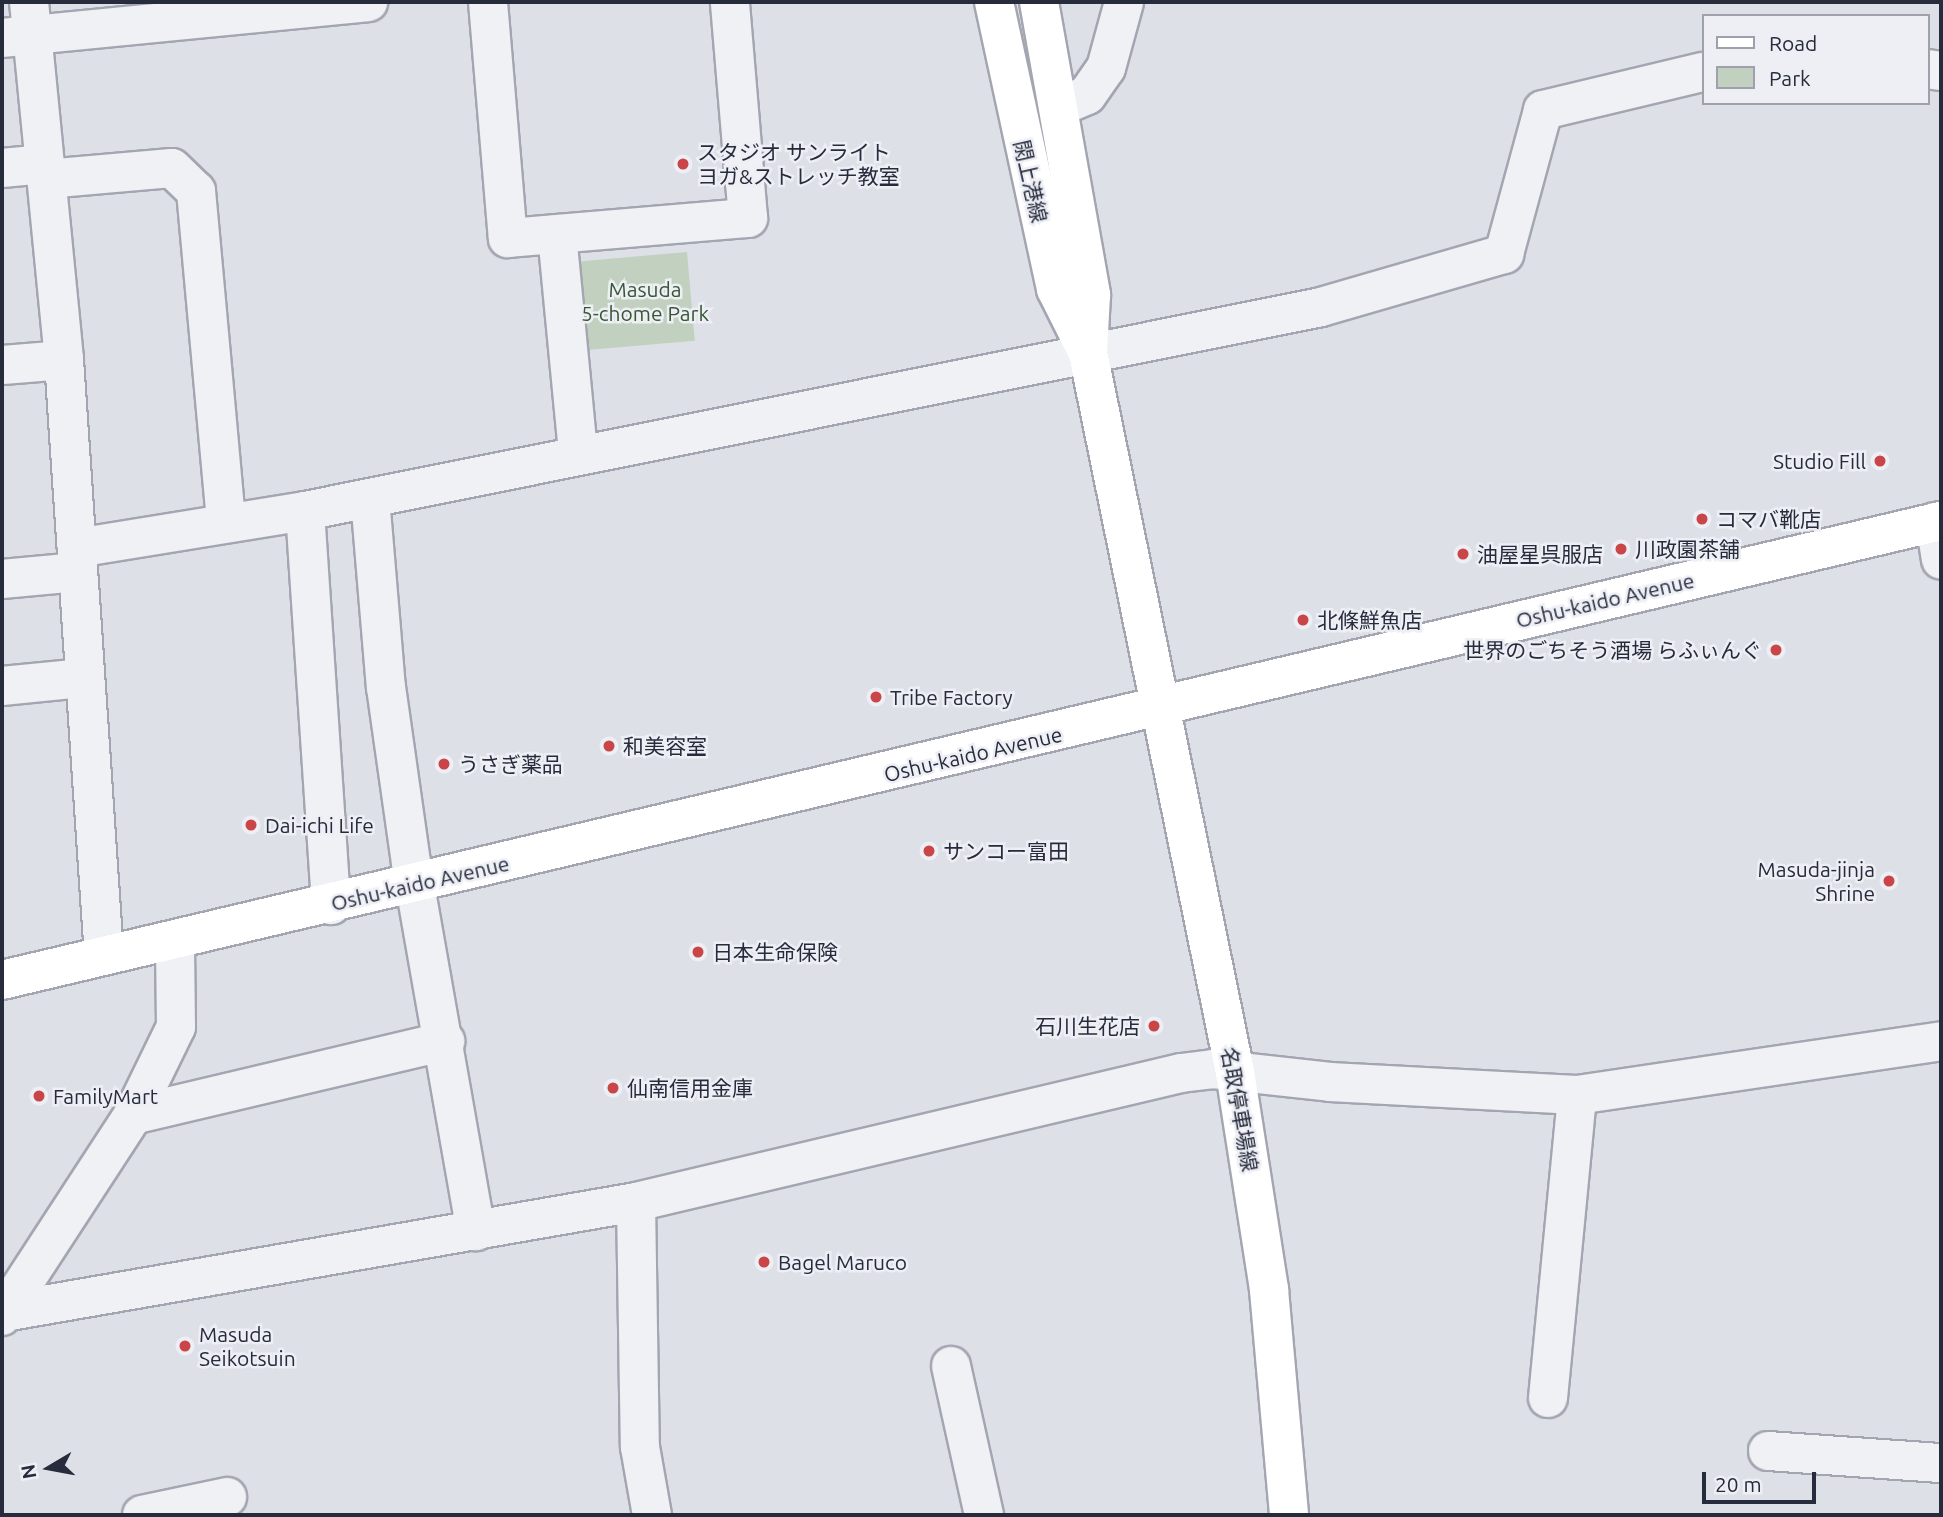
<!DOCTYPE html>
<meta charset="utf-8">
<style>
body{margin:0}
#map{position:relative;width:1943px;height:1517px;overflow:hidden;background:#dde0e7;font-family:Ubuntu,"Noto Sans JP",sans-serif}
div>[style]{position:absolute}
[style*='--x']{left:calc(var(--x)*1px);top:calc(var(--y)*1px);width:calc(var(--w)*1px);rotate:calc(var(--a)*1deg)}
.green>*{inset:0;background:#c1d0bf;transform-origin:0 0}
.roads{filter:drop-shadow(2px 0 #a3a6b1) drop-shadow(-2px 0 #a3a6b1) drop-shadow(0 2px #a3a6b1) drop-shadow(0 -2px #a3a6b1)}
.minor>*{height:38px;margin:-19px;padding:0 19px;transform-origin:19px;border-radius:19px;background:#f0f1f5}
.major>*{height:38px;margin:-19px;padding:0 19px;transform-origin:19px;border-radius:19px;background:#fff}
.dots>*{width:19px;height:19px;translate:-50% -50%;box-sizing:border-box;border:4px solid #edeff5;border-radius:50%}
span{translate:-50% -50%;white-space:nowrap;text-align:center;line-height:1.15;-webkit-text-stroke:5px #edeff5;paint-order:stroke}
.poi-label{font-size:21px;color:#272c3d}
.left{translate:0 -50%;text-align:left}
.right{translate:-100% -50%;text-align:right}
.street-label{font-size:21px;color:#272c3d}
.park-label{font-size:21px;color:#375835}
.frame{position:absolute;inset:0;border:4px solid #272c3d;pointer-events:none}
.legend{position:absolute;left:1702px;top:14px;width:228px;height:91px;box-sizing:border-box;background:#edeff5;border:2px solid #9ea1ab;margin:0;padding:9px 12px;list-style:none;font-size:21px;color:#272c3d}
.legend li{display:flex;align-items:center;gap:14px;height:35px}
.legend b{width:35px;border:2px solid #9ea1ab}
.north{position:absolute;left:14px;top:1433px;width:70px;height:70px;-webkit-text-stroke:5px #edeff5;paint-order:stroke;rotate:260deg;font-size:19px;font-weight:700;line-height:28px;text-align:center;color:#272c3d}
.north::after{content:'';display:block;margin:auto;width:24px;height:32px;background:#272c3d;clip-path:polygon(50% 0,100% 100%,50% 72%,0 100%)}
.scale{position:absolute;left:1702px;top:1472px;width:114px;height:32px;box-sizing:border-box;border:4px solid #272c3d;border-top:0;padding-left:9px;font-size:21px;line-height:24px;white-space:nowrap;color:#272c3d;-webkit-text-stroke:5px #edeff5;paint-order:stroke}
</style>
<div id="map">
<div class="green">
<div style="left:687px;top:252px;width:89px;height:120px;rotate:85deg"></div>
</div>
<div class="roads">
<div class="minor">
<div style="--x:29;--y:2;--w:360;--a:84.4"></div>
<div style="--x:64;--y:360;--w:597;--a:86.16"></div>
<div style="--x:488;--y:2;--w:237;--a:85.2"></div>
<div style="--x:508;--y:238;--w:241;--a:-4.8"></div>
<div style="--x:748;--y:218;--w:217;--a:-94.8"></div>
<div style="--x:2;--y:38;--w:368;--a:-5.6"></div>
<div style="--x:1927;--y:69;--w:14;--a:8"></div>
<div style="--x:1059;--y:107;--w:30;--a:-23"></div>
<div style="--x:1087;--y:95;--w:33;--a:-55"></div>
<div style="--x:1106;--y:68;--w:68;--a:-74.7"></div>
<div style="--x:2;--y:168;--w:43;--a:-5.3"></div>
<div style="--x:46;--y:179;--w:126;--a:-5"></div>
<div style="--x:172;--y:168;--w:33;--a:44"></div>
<div style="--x:196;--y:191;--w:333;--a:84.8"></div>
<div style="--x:557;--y:234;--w:219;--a:84.5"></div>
<div style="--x:2;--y:365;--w:62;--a:-4.6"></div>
<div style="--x:370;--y:498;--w:190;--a:85.2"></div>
<div style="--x:386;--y:687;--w:178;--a:81.9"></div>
<div style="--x:411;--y:863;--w:374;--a:80"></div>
<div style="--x:305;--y:511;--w:395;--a:86.2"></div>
<div style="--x:1935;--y:522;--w:38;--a:81"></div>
<div style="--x:77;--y:548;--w:231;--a:-9.2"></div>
<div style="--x:305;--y:511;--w:1036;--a:-11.35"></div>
<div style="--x:1321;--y:307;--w:191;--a:-16.2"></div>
<div style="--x:1504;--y:254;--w:149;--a:-74.8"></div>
<div style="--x:1543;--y:110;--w:164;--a:-13.4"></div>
<div style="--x:2;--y:579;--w:76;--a:-5.3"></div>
<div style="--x:2;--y:686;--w:80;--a:-5.7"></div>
<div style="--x:133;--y:1115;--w:321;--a:-13.3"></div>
<div style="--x:636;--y:1202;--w:245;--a:89.1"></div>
<div style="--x:640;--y:1447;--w:69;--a:80"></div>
<div style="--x:4;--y:1312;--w:642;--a:-9.87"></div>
<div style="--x:636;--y:1202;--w:560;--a:-13.32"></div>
<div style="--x:1181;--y:1073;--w:32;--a:-7"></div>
<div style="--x:1213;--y:1069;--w:118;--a:6.3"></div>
<div style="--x:1330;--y:1082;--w:247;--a:3"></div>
<div style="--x:1577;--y:1095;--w:368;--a:-8.4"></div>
<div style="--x:2;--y:1316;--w:240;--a:-56.9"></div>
<div style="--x:133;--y:1115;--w:98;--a:-64"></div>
<div style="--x:176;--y:1027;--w:86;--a:-90.7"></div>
<div style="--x:951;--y:1366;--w:153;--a:77.5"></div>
<div style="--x:1548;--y:1398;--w:304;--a:-84.5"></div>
<div style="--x:1768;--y:1451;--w:173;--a:4"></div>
<div style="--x:142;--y:1515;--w:87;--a:-12"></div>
</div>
<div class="major">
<div style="--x:994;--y:2;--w:294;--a:77.8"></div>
<div style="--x:1056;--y:289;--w:69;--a:63.4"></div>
<div style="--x:1039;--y:2;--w:298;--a:79.9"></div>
<div style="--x:1091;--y:295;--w:58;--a:93"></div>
<div style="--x:1088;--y:353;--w:734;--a:78.45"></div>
<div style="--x:1235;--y:1072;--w:221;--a:81.1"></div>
<div style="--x:1269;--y:1290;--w:226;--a:84.9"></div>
<div style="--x:2;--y:980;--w:1993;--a:-13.32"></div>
</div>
</div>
<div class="dots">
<div style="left:683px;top:164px;background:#c94548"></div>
<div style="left:1880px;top:461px;background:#c94548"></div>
<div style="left:1702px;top:519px;background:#c94548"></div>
<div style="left:1621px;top:549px;background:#c94548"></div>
<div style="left:1463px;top:554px;background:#c94548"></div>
<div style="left:1303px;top:620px;background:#c94548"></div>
<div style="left:1776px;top:650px;background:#c94548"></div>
<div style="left:876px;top:697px;background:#c94548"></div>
<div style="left:609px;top:746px;background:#c94548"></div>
<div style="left:444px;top:764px;background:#c94548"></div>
<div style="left:251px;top:825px;background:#c94548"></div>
<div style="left:929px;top:851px;background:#c94548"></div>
<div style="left:1889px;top:881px;background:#c94548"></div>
<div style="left:698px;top:952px;background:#c94548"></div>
<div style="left:1154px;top:1026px;background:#c94548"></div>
<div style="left:613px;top:1088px;background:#c94548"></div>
<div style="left:39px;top:1096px;background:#c94548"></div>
<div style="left:764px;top:1262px;background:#c94548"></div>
<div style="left:185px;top:1346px;background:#c94548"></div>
</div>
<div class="poi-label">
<span class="left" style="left:697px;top:164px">スタジオ サンライト<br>ヨガ&amp;ストレッチ教室</span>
<span class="right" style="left:1866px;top:461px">Studio Fill</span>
<span class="left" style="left:1716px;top:519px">コマバ靴店</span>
<span class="left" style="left:1635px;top:549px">川政園茶舗</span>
<span class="left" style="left:1477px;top:554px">油屋星呉服店</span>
<span class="left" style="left:1317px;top:620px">北條鮮魚店</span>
<span class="right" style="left:1762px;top:650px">世界のごちそう酒場 らふぃんぐ</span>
<span class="left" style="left:890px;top:697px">Tribe Factory</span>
<span class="left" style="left:623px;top:746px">和美容室</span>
<span class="left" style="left:458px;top:764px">うさぎ薬品</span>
<span class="left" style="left:265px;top:825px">Dai-ichi Life</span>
<span class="left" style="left:943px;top:851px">サンコー富田</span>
<span class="right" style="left:1875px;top:881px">Masuda-jinja<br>Shrine</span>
<span class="left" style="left:712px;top:952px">日本生命保険</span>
<span class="right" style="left:1140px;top:1026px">石川生花店</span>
<span class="left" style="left:627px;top:1088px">仙南信用金庫</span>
<span class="left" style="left:53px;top:1096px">FamilyMart</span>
<span class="left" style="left:778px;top:1262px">Bagel Maruco</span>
<span class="left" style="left:199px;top:1346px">Masuda<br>Seikotsuin</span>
</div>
<div class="street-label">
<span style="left:1031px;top:181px;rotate:77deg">閖上港線</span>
<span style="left:1605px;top:600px;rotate:-13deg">Oshu-kaido Avenue</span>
<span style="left:973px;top:754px;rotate:-13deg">Oshu-kaido Avenue</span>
<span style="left:420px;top:883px;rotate:-13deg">Oshu-kaido Avenue</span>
<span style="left:1240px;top:1109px;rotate:80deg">名取停車場線</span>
</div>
<div class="park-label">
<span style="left:645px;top:301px">Masuda<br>5-chome Park</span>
</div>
<div class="frame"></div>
<ul class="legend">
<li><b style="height:9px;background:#fff"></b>Road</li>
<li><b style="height:19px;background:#c1d0bf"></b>Park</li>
</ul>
<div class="north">N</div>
<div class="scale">20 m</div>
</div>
